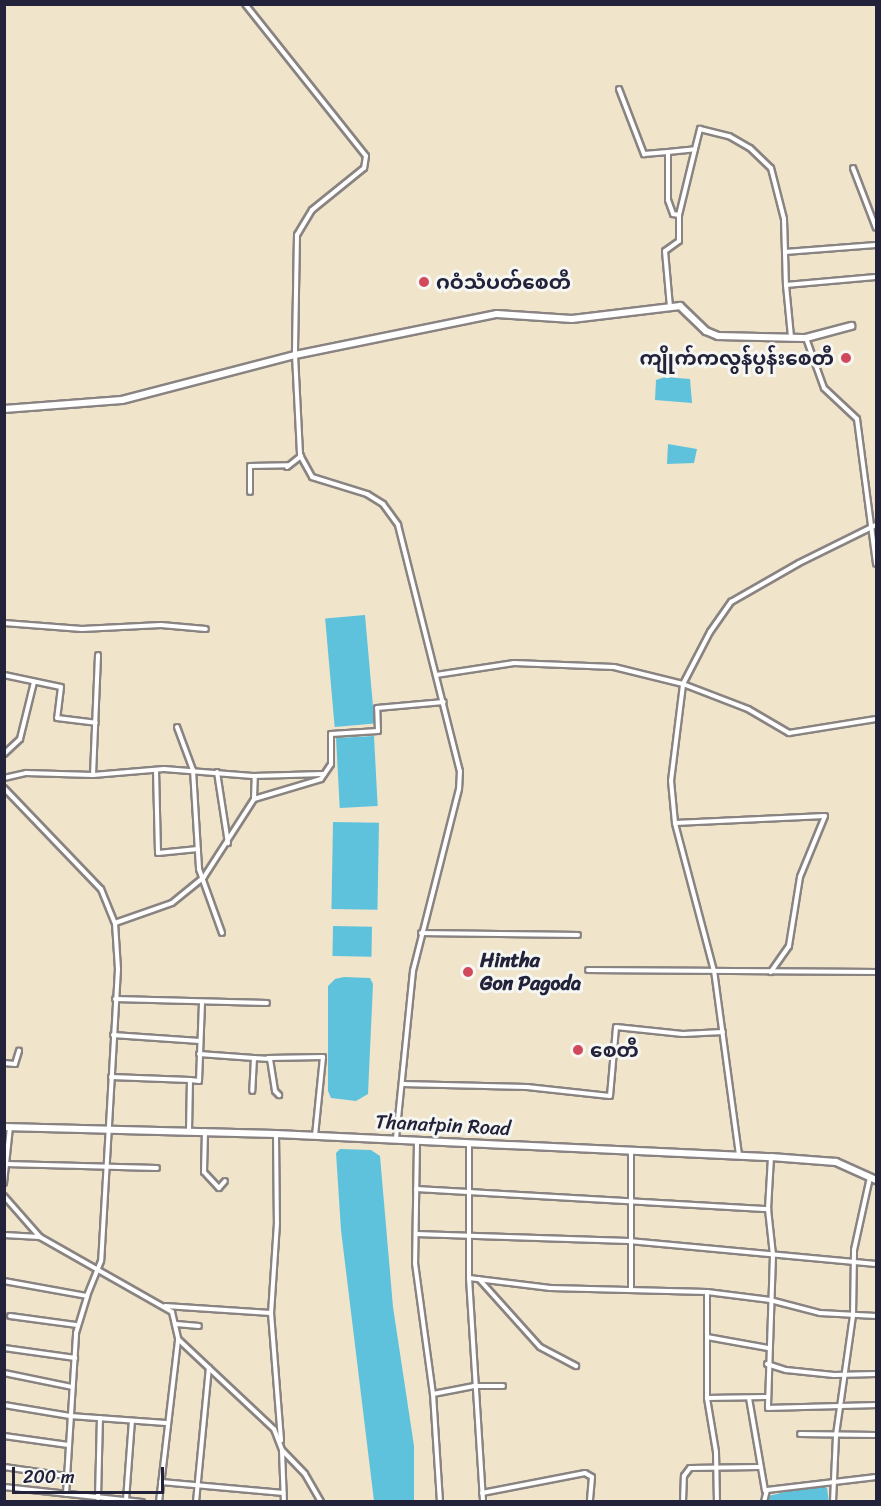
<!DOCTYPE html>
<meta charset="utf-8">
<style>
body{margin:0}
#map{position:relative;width:881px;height:1506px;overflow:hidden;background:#f0e4ca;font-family:Sriracha,"Noto Sans Myanmar",sans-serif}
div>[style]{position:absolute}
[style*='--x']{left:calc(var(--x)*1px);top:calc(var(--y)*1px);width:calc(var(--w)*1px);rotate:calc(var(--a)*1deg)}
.water>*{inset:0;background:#5fc2dd;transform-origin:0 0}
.roads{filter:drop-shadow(2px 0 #898382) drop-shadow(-2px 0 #898382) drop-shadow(0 2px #898382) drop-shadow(0 -2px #898382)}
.street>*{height:4px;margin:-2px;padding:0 2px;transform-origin:2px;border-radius:2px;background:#fff}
.secondary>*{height:6px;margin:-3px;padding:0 3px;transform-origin:3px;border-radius:3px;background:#fff}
.dots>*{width:16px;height:16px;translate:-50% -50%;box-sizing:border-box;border:3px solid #f6f6f2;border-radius:50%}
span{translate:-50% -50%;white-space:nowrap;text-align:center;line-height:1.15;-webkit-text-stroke:6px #f6f6f2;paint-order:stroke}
.poi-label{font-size:20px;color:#22223b;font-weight:700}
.left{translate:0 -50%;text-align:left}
.right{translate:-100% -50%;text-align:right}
.street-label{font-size:20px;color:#22223b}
.frame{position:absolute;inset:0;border:6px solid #22223b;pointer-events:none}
.scale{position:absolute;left:12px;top:1467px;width:152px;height:27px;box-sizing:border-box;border:3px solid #22223b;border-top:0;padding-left:8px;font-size:18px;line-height:21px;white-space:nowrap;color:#22223b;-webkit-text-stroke:4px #f6f6f2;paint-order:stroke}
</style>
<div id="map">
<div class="water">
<div style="clip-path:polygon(665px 377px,690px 379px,692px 403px,655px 400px,656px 380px)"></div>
<div style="clip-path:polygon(668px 444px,697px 449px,694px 463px,667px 464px)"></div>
<div style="left:365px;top:615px;width:109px;height:40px;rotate:85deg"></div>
<div style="left:374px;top:736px;width:70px;height:38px;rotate:87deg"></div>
<div style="left:333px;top:822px;width:46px;height:87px;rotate:1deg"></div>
<div style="left:333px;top:926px;width:39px;height:30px;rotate:1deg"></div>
<div style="clip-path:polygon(344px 977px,370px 978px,373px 984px,368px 1094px,356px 1101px,331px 1098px,328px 1091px,328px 986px,335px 979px)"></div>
<div style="clip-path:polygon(340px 1149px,371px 1150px,380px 1156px,393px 1307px,414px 1446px,414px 1501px,374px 1501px,341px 1230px,336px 1153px)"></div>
<div style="clip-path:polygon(819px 1484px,827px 1488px,829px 1502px,769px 1501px,768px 1496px)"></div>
</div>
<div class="roads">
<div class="street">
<div style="--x:245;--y:4;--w:194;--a:51.5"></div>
<div style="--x:366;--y:156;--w:12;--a:99"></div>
<div style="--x:364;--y:168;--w:67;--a:141.1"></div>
<div style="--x:312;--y:210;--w:29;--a:121"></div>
<div style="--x:297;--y:235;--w:120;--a:91"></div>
<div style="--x:295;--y:355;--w:100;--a:87.1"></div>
<div style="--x:300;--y:455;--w:25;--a:61"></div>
<div style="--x:312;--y:477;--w:58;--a:17.2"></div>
<div style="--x:367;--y:494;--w:19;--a:32"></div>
<div style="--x:383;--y:504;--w:26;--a:54"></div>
<div style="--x:398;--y:525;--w:254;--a:75.9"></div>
<div style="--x:460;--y:771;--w:18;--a:93"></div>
<div style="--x:459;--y:789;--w:188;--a:104.2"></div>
<div style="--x:413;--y:971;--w:169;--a:95.8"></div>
<div style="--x:619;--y:89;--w:70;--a:69"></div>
<div style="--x:644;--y:154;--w:24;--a:-5"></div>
<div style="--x:668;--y:152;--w:48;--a:90"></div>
<div style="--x:668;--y:200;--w:15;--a:70"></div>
<div style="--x:673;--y:214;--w:6;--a:9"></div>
<div style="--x:679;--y:215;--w:26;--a:90"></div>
<div style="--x:679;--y:241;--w:17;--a:144"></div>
<div style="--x:665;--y:251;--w:56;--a:84.9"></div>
<div style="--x:668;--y:152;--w:27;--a:-6"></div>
<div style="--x:695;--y:149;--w:21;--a:-76"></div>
<div style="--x:700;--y:129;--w:30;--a:14"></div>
<div style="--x:729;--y:136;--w:24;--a:30"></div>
<div style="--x:750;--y:148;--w:29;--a:44"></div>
<div style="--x:771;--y:168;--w:53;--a:75.7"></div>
<div style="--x:784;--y:219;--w:66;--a:88.3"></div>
<div style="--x:786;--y:285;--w:90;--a:-5.1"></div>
<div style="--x:853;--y:168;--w:64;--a:69"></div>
<div style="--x:679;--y:215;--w:68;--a:-76.4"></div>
<div style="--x:785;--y:252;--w:91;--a:-4.4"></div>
<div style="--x:786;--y:285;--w:52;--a:84.5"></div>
<div style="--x:806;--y:338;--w:53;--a:70.2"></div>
<div style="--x:824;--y:388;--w:45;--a:43.2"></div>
<div style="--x:857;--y:419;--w:146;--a:82.5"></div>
<div style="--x:287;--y:467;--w:18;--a:-38"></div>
<div style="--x:250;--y:492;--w:26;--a:-90"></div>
<div style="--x:250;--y:466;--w:39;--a:-1"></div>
<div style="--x:4;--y:623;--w:78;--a:4.4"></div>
<div style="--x:82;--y:629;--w:79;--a:-2.9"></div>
<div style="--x:161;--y:625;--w:45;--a:5.1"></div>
<div style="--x:4;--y:675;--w:58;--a:11.9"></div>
<div style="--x:61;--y:687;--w:31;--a:97"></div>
<div style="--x:57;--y:718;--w:39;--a:7"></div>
<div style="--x:436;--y:675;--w:79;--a:-8.7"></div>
<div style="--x:514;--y:663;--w:100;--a:2.3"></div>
<div style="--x:614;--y:667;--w:71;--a:13.8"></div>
<div style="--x:683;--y:684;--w:59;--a:-62.6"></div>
<div style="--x:710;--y:632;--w:37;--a:-55"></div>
<div style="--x:731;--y:602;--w:78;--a:-29.8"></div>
<div style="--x:799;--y:563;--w:86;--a:-26.3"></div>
<div style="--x:177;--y:727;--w:46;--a:69.6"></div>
<div style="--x:193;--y:770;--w:99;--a:86.5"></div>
<div style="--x:199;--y:869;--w:68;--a:70.2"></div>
<div style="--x:4;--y:754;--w:22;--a:-43"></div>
<div style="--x:20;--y:739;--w:59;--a:-76.2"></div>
<div style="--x:156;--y:770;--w:83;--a:88.6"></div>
<div style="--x:158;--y:853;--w:40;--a:-5.7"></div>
<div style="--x:217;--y:772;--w:72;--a:81.2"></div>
<div style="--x:93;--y:775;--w:120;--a:-87.6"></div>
<div style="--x:4;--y:778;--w:23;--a:-13"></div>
<div style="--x:26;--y:773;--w:67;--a:1.7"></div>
<div style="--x:93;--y:775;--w:71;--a:-4.8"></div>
<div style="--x:164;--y:769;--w:89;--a:4.5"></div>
<div style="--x:253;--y:776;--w:71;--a:-1.6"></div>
<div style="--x:4;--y:788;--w:140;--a:46.2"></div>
<div style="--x:101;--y:889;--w:37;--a:68"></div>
<div style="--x:115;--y:923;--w:46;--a:86.3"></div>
<div style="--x:118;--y:969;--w:292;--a:93.3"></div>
<div style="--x:101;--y:1261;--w:38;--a:112"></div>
<div style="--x:87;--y:1296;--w:84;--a:-169.8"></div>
<div style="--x:254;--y:799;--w:70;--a:-16.6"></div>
<div style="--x:321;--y:779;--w:18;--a:-56"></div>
<div style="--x:331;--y:764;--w:30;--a:-90"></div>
<div style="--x:331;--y:734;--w:47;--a:-3.7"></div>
<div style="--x:378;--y:731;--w:23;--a:-92"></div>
<div style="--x:377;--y:708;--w:67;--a:-5.1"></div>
<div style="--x:675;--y:823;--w:150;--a:-2.7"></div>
<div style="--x:825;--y:816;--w:66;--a:112.3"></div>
<div style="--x:800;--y:877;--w:70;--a:99.1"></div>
<div style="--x:789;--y:946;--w:32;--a:125"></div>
<div style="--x:115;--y:923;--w:60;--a:-19.3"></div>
<div style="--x:172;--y:903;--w:41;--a:-39.1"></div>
<div style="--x:204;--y:877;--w:93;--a:-57.3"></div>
<div style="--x:254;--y:799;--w:23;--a:-88"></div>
<div style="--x:421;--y:933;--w:157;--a:0.7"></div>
<div style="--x:588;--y:970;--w:288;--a:0.4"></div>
<div style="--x:115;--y:999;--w:152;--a:1.5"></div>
<div style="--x:113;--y:1035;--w:87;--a:3.9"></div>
<div style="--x:199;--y:1054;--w:55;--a:4.2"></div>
<div style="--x:254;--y:1058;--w:33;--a:93"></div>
<div style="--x:254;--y:1058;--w:16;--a:4"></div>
<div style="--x:270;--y:1059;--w:32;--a:81"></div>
<div style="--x:275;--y:1091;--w:6;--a:45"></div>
<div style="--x:268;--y:1058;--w:55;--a:-1"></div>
<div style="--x:323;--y:1057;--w:79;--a:95.8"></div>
<div style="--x:4;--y:1063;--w:11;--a:5"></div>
<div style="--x:15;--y:1064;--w:14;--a:-73"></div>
<div style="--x:111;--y:1077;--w:79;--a:2.2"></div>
<div style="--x:402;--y:1084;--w:125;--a:1.4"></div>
<div style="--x:527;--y:1087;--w:83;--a:6.2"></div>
<div style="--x:610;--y:1096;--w:69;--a:-85"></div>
<div style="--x:616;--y:1027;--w:67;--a:6"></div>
<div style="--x:683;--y:1034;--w:40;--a:-2.9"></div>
<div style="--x:189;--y:1131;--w:51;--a:-88.9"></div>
<div style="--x:190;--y:1080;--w:9;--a:6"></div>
<div style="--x:199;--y:1081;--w:78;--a:-87.8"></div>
<div style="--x:205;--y:1131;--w:41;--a:91.4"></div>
<div style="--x:204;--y:1172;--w:22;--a:47"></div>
<div style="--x:219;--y:1188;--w:9;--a:-49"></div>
<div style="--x:276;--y:1134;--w:89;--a:89.4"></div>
<div style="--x:277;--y:1223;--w:90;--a:93.8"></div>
<div style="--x:271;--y:1313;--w:128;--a:85.5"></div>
<div style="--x:417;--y:1141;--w:122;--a:90.9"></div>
<div style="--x:415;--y:1263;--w:132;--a:82.2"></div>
<div style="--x:469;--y:1143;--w:135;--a:90"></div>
<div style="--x:469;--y:1278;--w:224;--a:86.4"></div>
<div style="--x:631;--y:1151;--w:137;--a:90"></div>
<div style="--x:739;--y:1155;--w:186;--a:-97.7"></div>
<div style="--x:714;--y:971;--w:153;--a:-104.8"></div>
<div style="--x:675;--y:823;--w:42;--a:-95.4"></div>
<div style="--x:671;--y:781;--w:98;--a:-82.9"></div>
<div style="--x:683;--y:684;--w:70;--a:21"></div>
<div style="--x:748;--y:709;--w:48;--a:30.3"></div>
<div style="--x:789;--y:733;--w:88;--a:-9.1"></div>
<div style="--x:771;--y:1157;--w:52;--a:93.3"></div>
<div style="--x:768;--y:1209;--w:46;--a:83.8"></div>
<div style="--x:773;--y:1255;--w:153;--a:91.9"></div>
<div style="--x:768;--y:1408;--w:108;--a:-1.6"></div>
<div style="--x:6;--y:1164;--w:151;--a:1.5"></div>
<div style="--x:4;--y:1183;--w:56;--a:-83.9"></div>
<div style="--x:416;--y:1189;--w:353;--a:3.3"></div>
<div style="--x:4;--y:1196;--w:55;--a:48.7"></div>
<div style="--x:40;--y:1237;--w:152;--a:29.6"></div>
<div style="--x:172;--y:1312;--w:28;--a:77"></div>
<div style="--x:178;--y:1339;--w:132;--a:43.2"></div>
<div style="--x:274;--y:1429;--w:22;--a:69"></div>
<div style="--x:282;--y:1450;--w:33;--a:46"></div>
<div style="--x:305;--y:1474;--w:32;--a:60"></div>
<div style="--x:416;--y:1234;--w:213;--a:1.9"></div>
<div style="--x:629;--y:1241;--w:248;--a:5.3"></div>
<div style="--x:4;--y:1235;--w:36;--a:3"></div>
<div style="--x:469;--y:1278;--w:82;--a:7"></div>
<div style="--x:550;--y:1288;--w:157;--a:1.5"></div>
<div style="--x:707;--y:1292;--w:64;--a:7.2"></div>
<div style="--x:770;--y:1300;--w:52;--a:14.6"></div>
<div style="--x:820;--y:1313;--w:56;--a:3.1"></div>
<div style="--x:479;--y:1279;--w:91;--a:48.1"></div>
<div style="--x:540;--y:1347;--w:41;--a:27.8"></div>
<div style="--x:707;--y:1292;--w:106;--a:90"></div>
<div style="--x:707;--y:1398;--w:59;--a:-1"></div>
<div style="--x:165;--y:1306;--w:106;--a:3.8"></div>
<div style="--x:10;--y:1316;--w:68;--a:7.7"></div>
<div style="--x:176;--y:1324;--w:23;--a:5"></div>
<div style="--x:707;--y:1337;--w:62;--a:10.2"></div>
<div style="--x:4;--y:1348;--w:72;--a:8"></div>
<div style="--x:767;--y:1364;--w:20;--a:18"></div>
<div style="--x:786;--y:1370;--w:48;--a:5.9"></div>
<div style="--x:834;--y:1375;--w:42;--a:-1.4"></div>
<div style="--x:4;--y:1373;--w:69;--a:11.6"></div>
<div style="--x:707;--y:1398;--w:55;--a:80.5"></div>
<div style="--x:716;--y:1452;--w:50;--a:88.9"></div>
<div style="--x:749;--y:1398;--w:94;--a:80.2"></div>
<div style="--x:4;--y:1405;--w:67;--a:9.5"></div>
<div style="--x:70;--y:1416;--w:96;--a:4.2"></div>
<div style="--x:800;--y:1434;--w:76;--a:0.8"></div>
<div style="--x:4;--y:1436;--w:65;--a:8"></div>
<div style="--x:282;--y:1451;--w:51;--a:87.8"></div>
<div style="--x:4;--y:1467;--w:63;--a:8.3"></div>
<div style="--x:161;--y:1482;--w:123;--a:5.1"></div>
<div style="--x:4;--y:1487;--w:139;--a:6.2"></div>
<div style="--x:482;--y:1493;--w:105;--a:-11"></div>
<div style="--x:585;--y:1473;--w:8;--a:30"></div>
<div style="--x:592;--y:1477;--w:25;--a:95"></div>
<div style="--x:66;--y:1494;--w:161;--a:-86.4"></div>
<div style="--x:76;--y:1333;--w:39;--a:-73"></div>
<div style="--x:98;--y:1498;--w:80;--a:-88.6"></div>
<div style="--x:126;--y:1500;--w:79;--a:-85.7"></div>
<div style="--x:159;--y:1502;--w:163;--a:-83.3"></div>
<div style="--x:196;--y:1502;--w:135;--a:-84.5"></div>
<div style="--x:440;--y:1502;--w:108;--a:-93.7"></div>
<div style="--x:433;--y:1394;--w:42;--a:-11"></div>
<div style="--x:474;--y:1386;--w:29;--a:0"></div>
<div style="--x:683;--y:1502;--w:26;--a:-88"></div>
<div style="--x:684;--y:1476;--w:10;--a:-53"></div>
<div style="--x:690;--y:1468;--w:69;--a:-0.8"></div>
<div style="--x:764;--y:1502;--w:12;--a:-76"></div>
<div style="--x:767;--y:1490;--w:110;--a:-6.8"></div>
<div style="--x:833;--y:1502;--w:67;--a:-87.4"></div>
<div style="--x:836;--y:1435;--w:120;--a:-81.9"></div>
<div style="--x:853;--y:1316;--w:66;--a:-89.1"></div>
<div style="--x:854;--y:1250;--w:75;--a:-77.6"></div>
</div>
<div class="secondary">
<div style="--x:4;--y:409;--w:118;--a:-4.4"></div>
<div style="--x:122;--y:400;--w:179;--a:-14.6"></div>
<div style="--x:295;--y:355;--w:206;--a:-11.5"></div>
<div style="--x:497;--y:314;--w:75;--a:3.8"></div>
<div style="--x:572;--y:319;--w:109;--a:-6.9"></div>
<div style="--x:680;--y:306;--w:36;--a:44"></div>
<div style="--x:706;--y:331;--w:13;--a:23"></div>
<div style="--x:718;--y:336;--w:88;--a:1.3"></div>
<div style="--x:806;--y:338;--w:47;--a:-14.9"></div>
<div style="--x:4;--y:1127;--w:272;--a:1.5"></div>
<div style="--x:276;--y:1134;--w:496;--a:2.7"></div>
<div style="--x:771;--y:1157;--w:65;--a:4.4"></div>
<div style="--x:836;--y:1162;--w:44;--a:24.2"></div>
</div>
</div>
<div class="dots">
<div style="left:424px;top:282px;background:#d1495b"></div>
<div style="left:846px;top:358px;background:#d1495b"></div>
<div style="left:468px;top:972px;background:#d1495b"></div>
<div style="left:578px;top:1050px;background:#d1495b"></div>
</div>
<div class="poi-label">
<span class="left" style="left:436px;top:282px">ဂဝံသံပတ်စေတီ</span>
<span class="right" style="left:834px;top:358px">ကျိုက်ကလွန်ပွန်းစေတီ</span>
<span class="left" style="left:480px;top:972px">Hintha<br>Gon Pagoda</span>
<span class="left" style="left:590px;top:1050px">စေတီ</span>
</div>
<div class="street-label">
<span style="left:443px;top:1125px;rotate:3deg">Thanatpin Road</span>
</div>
<div class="frame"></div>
<div class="scale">200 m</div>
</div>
